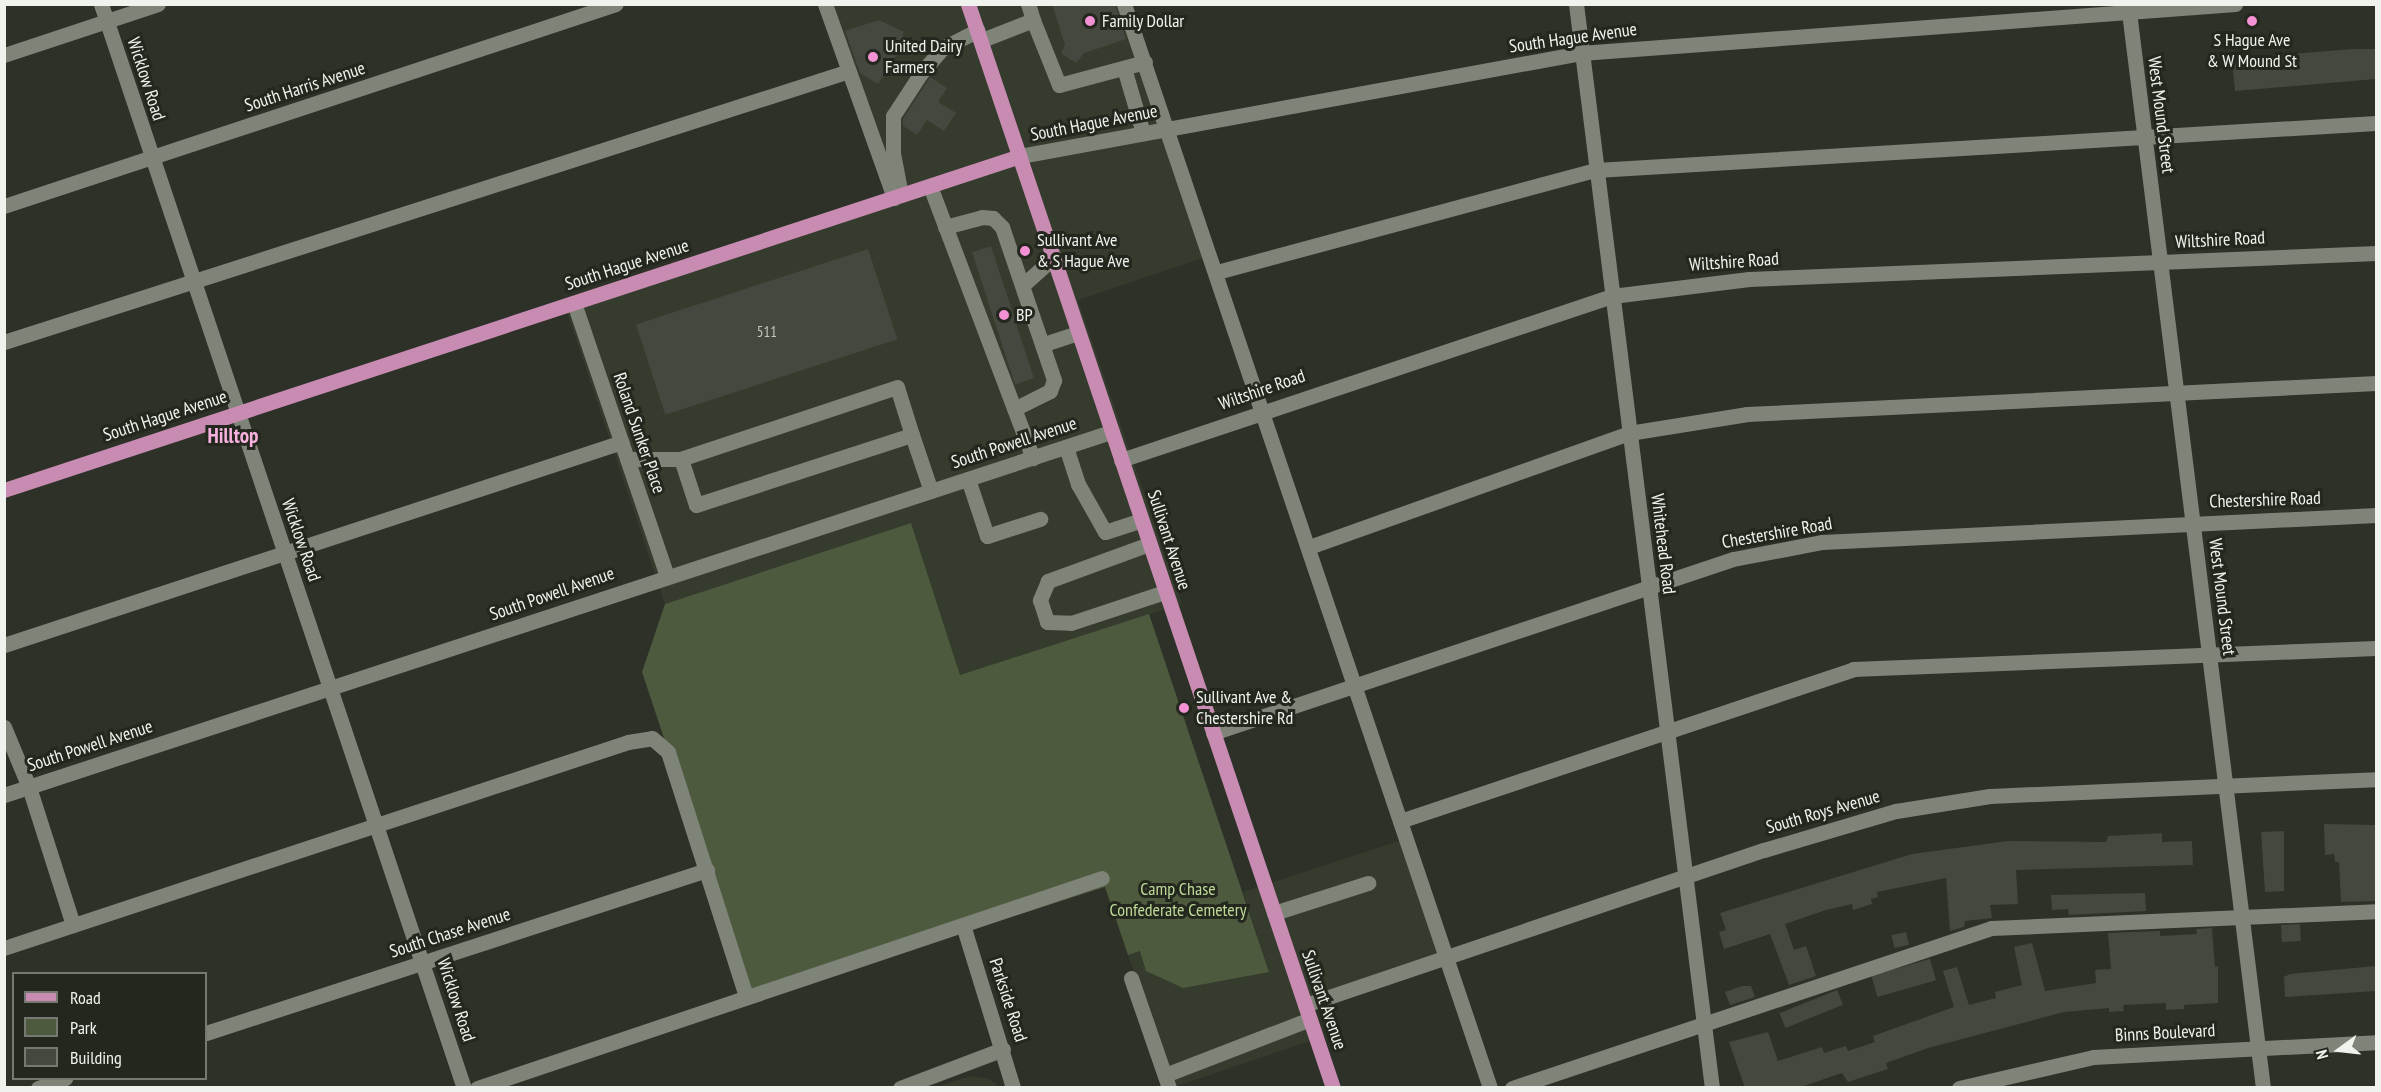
<!DOCTYPE html>
<style>
body{margin:0}
#map{position:relative;width:2381px;height:1092px;overflow:hidden;background:#2d3128;font-family:"PT Sans Narrow",sans-serif}
div>[style]{position:absolute}
[style*='--x']{left:calc(var(--x)*1px);top:calc(var(--y)*1px);width:calc(var(--w)*1px);rotate:calc(var(--a)*1deg)}
.built>*{inset:0;background:#363c2d}
.green>*{inset:0;background:#4e5a3d}
.building>*{inset:0;background:#44483f;transform-origin:0 0}
.minor>*{height:15px;margin:-7.5px;padding:0 7.5px;transform-origin:7.5px;border-radius:7.5px;background:#7f8479}
.major>*{height:15px;margin:-7.5px;padding:0 7.5px;transform-origin:7.5px;border-radius:7.5px;background:#c88bb2}
.dots>*{width:16px;height:16px;translate:-50% -50%;box-sizing:border-box;border:3px solid #23271e;border-radius:50%}
span{translate:-50% -50%;white-space:nowrap;text-align:center;line-height:1.15;-webkit-text-stroke:6px #23271e;paint-order:stroke}
.number-label{font-size:15px;color:#c5c8c2}
.number-label span{-webkit-text-stroke-width:0}
.poi-label{font-size:18px;color:#f0f3ed}
.left{translate:0 -50%;text-align:left}
.street-label{font-size:18px;color:#f0f3ed}
.park-label{font-size:18px;color:#bed997}
.quarter-label{font-size:21px;color:#f6b1df;font-weight:700}
.frame{position:absolute;inset:0;border:6px solid #f0f3ed;pointer-events:none}
.legend{position:absolute;left:12px;top:972px;width:195px;height:108px;box-sizing:border-box;background:#23271e;border:2px solid #757971;margin:0;padding:8px 10px;list-style:none;font-size:18px;color:#f0f3ed}
.legend li{display:flex;align-items:center;gap:12px;height:30px}
.legend b{width:30px;border:2px solid #757971}
.north{position:absolute;left:2309px;top:1020px;width:60px;height:60px;-webkit-text-stroke:4px #23271e;paint-order:stroke;rotate:255deg;font-size:16px;font-weight:700;line-height:24px;text-align:center;color:#f0f3ed}
.north::after{content:'';display:block;margin:auto;width:21px;height:27px;background:#f0f3ed;clip-path:polygon(50% 0,100% 100%,50% 72%,0 100%)}
</style>
<div id="map">
<div class="built">
<div style="clip-path:polygon(821px 5px,1127px 5px,1215px 254px,1078px 300px,1182px 604px,960px 675px,911px 523px,665px 604px,563px 300px,887px 195px)"></div>
<div style="clip-path:polygon(1402px 840px,1440px 954px,1310px 996px,1325px 1036px,1174px 1087px,1128px 955px,1140px 951px,1269px 971px,1243px 892px)"></div>
<div style="clip-path:polygon(971px 1076px,989px 1079px,999px 1087px,936px 1087px)"></div>
</div>
<div class="green">
<div style="clip-path:polygon(911px 523px,960px 675px,1149px 614px,1269px 972px,1183px 988px,1146px 971px,1140px 951px,1128px 955px,1105px 887px,751px 1000px,642px 672px,665px 604px)"></div>
</div>
<div class="building">
<div style="clip-path:polygon(1052px 4px,1115px 4px,1126px 39px,1084px 53px,1076px 63px,1061px 53px,1065px 45px)"></div>
<div style="clip-path:polygon(879px 20px,904px 32px,902px 35px,907px 39px,878px 84px,860px 73px,845px 31px)"></div>
<div style="clip-path:polygon(2353px 49px,2376px 49px,2376px 79px,2235px 91px,2232px 59px)"></div>
<div style="clip-path:polygon(930px 77px,947px 88px,938px 102px,956px 113px,944px 131px,927px 120px,917px 135px,903px 126px,903px 119px)"></div>
<div style="left:991px;top:246px;width:139px;height:20px;rotate:72deg"></div>
<div style="left:868px;top:249px;width:95px;height:244px;rotate:72deg"></div>
<div style="clip-path:polygon(2324px 824px,2376px 825px,2376px 901px,2341px 902px,2339px 862px,2335px 862px,2334px 854px,2325px 855px)"></div>
<div style="clip-path:polygon(2284px 831px,2284px 891px,2265px 892px,2261px 832px)"></div>
<div style="clip-path:polygon(2162px 833px,2162px 842px,2192px 841px,2193px 865px,2016px 870px,2018px 904px,1990px 905px,1992px 918px,1965px 921px,1964px 927px,1950px 931px,1946px 878px,1877px 892px,1878px 897px,1871px 899px,1872px 904px,1853px 910px,1852px 904px,1826px 910px,1785px 924px,1794px 950px,1806px 946px,1816px 976px,1789px 985px,1770px 934px,1724px 949px,1719px 932px,1726px 930px,1720px 913px,1912px 854px,2008px 841px,2106px 842px,2108px 836px)"></div>
<div style="clip-path:polygon(2145px 893px,2146px 911px,2069px 915px,2068px 909px,2052px 910px,2051px 895px)"></div>
<div style="left:2300px;top:924px;width:17px;height:19px;rotate:87deg"></div>
<div style="clip-path:polygon(2212px 928px,2215px 967px,2218px 966px,2218px 1003px,2184px 1005px,2184px 1009px,2166px 1010px,2166px 1003px,2123px 1005px,2124px 1011px,2109px 1012px,2109px 1008px,2064px 1012px,1928px 1048px,1886px 1063px,1888px 1069px,1848px 1082px,1842px 1073px,1798px 1088px,1745px 1088px,1729px 1042px,1768px 1032px,1778px 1061px,1822px 1047px,1824px 1053px,1846px 1046px,1848px 1051px,1875px 1042px,1873px 1036px,1954px 1007px,1943px 971px,1957px 967px,1969px 1005px,1996px 998px,1995px 992px,2022px 985px,2014px 947px,2032px 943px,2045px 991px,2096px 983px,2095px 970px,2111px 969px,2108px 933px,2160px 931px,2160px 936px,2197px 934px,2196px 929px)"></div>
<div style="left:1906px;top:932px;width:13px;height:15px;rotate:77deg"></div>
<div style="left:1930px;top:959px;width:22px;height:61px;rotate:74deg"></div>
<div style="clip-path:polygon(2376px 966px,2376px 991px,2285px 997px,2284px 977px,2290px 974px)"></div>
<div style="clip-path:polygon(1742px 986px,1751px 986px,1755px 997px,1730px 1005px,1725px 992px)"></div>
<div style="left:1837px;top:990px;width:16px;height:62px;rotate:68deg"></div>
</div>
<div class="minor">
<div style="--x:101;--y:4;--w:1143;--a:71.49"></div>
<div style="--x:825;--y:4;--w:206;--a:70.4"></div>
<div style="--x:1124;--y:4;--w:1144;--a:71.34"></div>
<div style="--x:1576;--y:4;--w:1092;--a:82.85"></div>
<div style="--x:2128;--y:4;--w:1092;--a:82.9"></div>
<div style="--x:1033;--y:20;--w:70;--a:68.2"></div>
<div style="--x:1059;--y:85;--w:89;--a:-15"></div>
<div style="--x:982;--y:40;--w:55;--a:-21.4"></div>
<div style="--x:1033;--y:20;--w:17;--a:-107"></div>
<div style="--x:4;--y:55;--w:162;--a:-18.3"></div>
<div style="--x:1124;--y:68;--w:68;--a:73.7"></div>
<div style="--x:1020;--y:156;--w:570;--a:-10.4"></div>
<div style="--x:1581;--y:53;--w:656;--a:-4.28"></div>
<div style="--x:930;--y:186;--w:291;--a:69.3"></div>
<div style="--x:901;--y:195;--w:43;--a:-100.8"></div>
<div style="--x:893;--y:153;--w:37;--a:-90"></div>
<div style="--x:893;--y:116;--w:51;--a:-56.9"></div>
<div style="--x:921;--y:73;--w:33;--a:-49"></div>
<div style="--x:943;--y:48;--w:39;--a:-27"></div>
<div style="--x:4;--y:206;--w:644;--a:-18.27"></div>
<div style="--x:945;--y:227;--w:38;--a:-15"></div>
<div style="--x:982;--y:217;--w:11;--a:5"></div>
<div style="--x:993;--y:218;--w:13;--a:45"></div>
<div style="--x:1002;--y:227;--w:162;--a:71.2"></div>
<div style="--x:1054;--y:380;--w:12;--a:110"></div>
<div style="--x:1050;--y:391;--w:40;--a:153.4"></div>
<div style="--x:1217;--y:272;--w:392;--a:-15.1"></div>
<div style="--x:1596;--y:170;--w:781;--a:-3.45"></div>
<div style="--x:1023;--y:285;--w:42;--a:-42.1"></div>
<div style="--x:574;--y:303;--w:288;--a:71.2"></div>
<div style="--x:4;--y:342;--w:887;--a:-17.78"></div>
<div style="--x:1044;--y:344;--w:36;--a:-18"></div>
<div style="--x:912;--y:435;--w:59;--a:71.3"></div>
<div style="--x:1066;--y:447;--w:39;--a:72"></div>
<div style="--x:1078;--y:484;--w:55;--a:60.6"></div>
<div style="--x:1105;--y:532;--w:38;--a:-18"></div>
<div style="--x:627;--y:459;--w:54;--a:0"></div>
<div style="--x:681;--y:459;--w:48;--a:71.9"></div>
<div style="--x:696;--y:505;--w:227;--a:-18"></div>
<div style="--x:912;--y:435;--w:50;--a:-107.4"></div>
<div style="--x:897;--y:387;--w:228;--a:161.6"></div>
<div style="--x:1121;--y:460;--w:518;--a:-18.47"></div>
<div style="--x:1612;--y:296;--w:138;--a:-7.1"></div>
<div style="--x:1749;--y:279;--w:628;--a:-2.37"></div>
<div style="--x:968;--y:479;--w:60;--a:71.6"></div>
<div style="--x:987;--y:536;--w:56;--a:-17.8"></div>
<div style="--x:1149;--y:544;--w:108;--a:159.9"></div>
<div style="--x:1048;--y:581;--w:21;--a:113"></div>
<div style="--x:1040;--y:600;--w:23;--a:72"></div>
<div style="--x:1047;--y:622;--w:24;--a:2"></div>
<div style="--x:1071;--y:623;--w:99;--a:-18.3"></div>
<div style="--x:1309;--y:547;--w:340;--a:-19.6"></div>
<div style="--x:1629;--y:433;--w:120;--a:-9.1"></div>
<div style="--x:1747;--y:414;--w:630;--a:-2.82"></div>
<div style="--x:4;--y:645;--w:650;--a:-18.18"></div>
<div style="--x:4;--y:727;--w:65;--a:67.4"></div>
<div style="--x:29;--y:787;--w:145;--a:72.3"></div>
<div style="--x:1213;--y:733;--w:548;--a:-18.5"></div>
<div style="--x:1733;--y:559;--w:91;--a:-10.8"></div>
<div style="--x:1822;--y:542;--w:555;--a:-2.79"></div>
<div style="--x:4;--y:795;--w:1165;--a:-18.16"></div>
<div style="--x:1400;--y:821;--w:478;--a:-18.5"></div>
<div style="--x:1853;--y:669;--w:523;--a:-2.3"></div>
<div style="--x:1274;--y:913;--w:99;--a:-17.7"></div>
<div style="--x:963;--y:925;--w:170;--a:72.9"></div>
<div style="--x:4;--y:948;--w:657;--a:-18.27"></div>
<div style="--x:628;--y:742;--w:24;--a:-9"></div>
<div style="--x:652;--y:738;--w:21;--a:41"></div>
<div style="--x:668;--y:752;--w:257;--a:72.3"></div>
<div style="--x:1131;--y:978;--w:116;--a:70.9"></div>
<div style="--x:1305;--y:1005;--w:484;--a:-18.7"></div>
<div style="--x:1764;--y:850;--w:138;--a:-16.5"></div>
<div style="--x:1896;--y:811;--w:95;--a:-9.1"></div>
<div style="--x:1990;--y:796;--w:386;--a:-2.5"></div>
<div style="--x:206;--y:1033;--w:527;--a:-18.02"></div>
<div style="--x:1165;--y:1075;--w:155;--a:-21.1"></div>
<div style="--x:38;--y:1088;--w:29;--a:-20"></div>
<div style="--x:477;--y:1088;--w:659;--a:-18.57"></div>
<div style="--x:900;--y:1088;--w:110;--a:-20.7"></div>
<div style="--x:1512;--y:1088;--w:505;--a:-18.47"></div>
<div style="--x:1991;--y:928;--w:385;--a:-2.5"></div>
<div style="--x:1959;--y:1088;--w:138;--a:-13"></div>
<div style="--x:2093;--y:1057;--w:283;--a:-3"></div>
</div>
<div class="major">
<div style="--x:968;--y:4;--w:1144;--a:71.39"></div>
<div style="--x:4;--y:490;--w:1069;--a:-18.2"></div>
</div>
<div class="dots">
<div style="left:1090px;top:21px;background:#f391d5"></div>
<div style="left:2252px;top:21px;background:#f391d5"></div>
<div style="left:873px;top:57px;background:#f391d5"></div>
<div style="left:1025px;top:251px;background:#f391d5"></div>
<div style="left:1004px;top:315px;background:#f391d5"></div>
<div style="left:1184px;top:708px;background:#f391d5"></div>
</div>
<div class="number-label">
<span style="left:767px;top:332px">511</span>
</div>
<div class="poi-label">
<span class="left" style="left:1102px;top:21px">Family Dollar</span>
<span style="left:2252px;top:51px">S Hague Ave<br>&amp; W Mound St</span>
<span class="left" style="left:885px;top:57px">United Dairy<br>Farmers</span>
<span class="left" style="left:1037px;top:251px">Sullivant Ave<br>&amp; S Hague Ave</span>
<span class="left" style="left:1016px;top:315px">BP</span>
<span class="left" style="left:1196px;top:708px">Sullivant Ave &amp;<br>Chestershire Rd</span>
</div>
<div class="street-label">
<span style="left:1573px;top:38px;rotate:-8deg">South Hague Avenue</span>
<span style="left:146px;top:79px;rotate:72deg">Wicklow Road</span>
<span style="left:305px;top:87px;rotate:-18deg">South Harris Avenue</span>
<span style="left:2161px;top:115px;rotate:83deg">West Mound Street</span>
<span style="left:1094px;top:123px;rotate:-11deg">South Hague Avenue</span>
<span style="left:2220px;top:240px;rotate:-3deg">Wiltshire Road</span>
<span style="left:1734px;top:262px;rotate:-4deg">Wiltshire Road</span>
<span style="left:627px;top:265px;rotate:-18deg">South Hague Avenue</span>
<span style="left:1262px;top:390px;rotate:-19deg">Wiltshire Road</span>
<span style="left:165px;top:416px;rotate:-18deg">South Hague Avenue</span>
<span style="left:639px;top:433px;rotate:71deg">Roland Sunker Place</span>
<span style="left:1014px;top:443px;rotate:-18deg">South Powell Avenue</span>
<span style="left:2265px;top:500px;rotate:-2deg">Chestershire Road</span>
<span style="left:1777px;top:533px;rotate:-10deg">Chestershire Road</span>
<span style="left:301px;top:540px;rotate:71deg">Wicklow Road</span>
<span style="left:1169px;top:540px;rotate:72deg">Sullivant Avenue</span>
<span style="left:1663px;top:544px;rotate:83deg">Whitehead Road</span>
<span style="left:552px;top:594px;rotate:-19deg">South Powell Avenue</span>
<span style="left:2222px;top:597px;rotate:83deg">West Mound Street</span>
<span style="left:90px;top:746px;rotate:-18deg">South Powell Avenue</span>
<span style="left:1823px;top:812px;rotate:-16deg">South Roys Avenue</span>
<span style="left:450px;top:933px;rotate:-18deg">South Chase Avenue</span>
<span style="left:456px;top:1000px;rotate:72deg">Wicklow Road</span>
<span style="left:1008px;top:1000px;rotate:72deg">Parkside Road</span>
<span style="left:1324px;top:1000px;rotate:71deg">Sullivant Avenue</span>
<span style="left:2165px;top:1033px;rotate:-3deg">Binns Boulevard</span>
</div>
<div class="park-label">
<span style="left:1178px;top:900px">Camp Chase<br>Confederate Cemetery</span>
</div>
<div class="quarter-label">
<span style="left:233px;top:436px">Hilltop</span>
</div>
<div class="frame"></div>
<ul class="legend">
<li><b style="height:8px;background:#c88bb2"></b>Road</li>
<li><b style="height:16px;background:#4e5a3d"></b>Park</li>
<li><b style="height:16px;background:#44483f"></b>Building</li>
</ul>
<div class="north">N</div>
</div>
